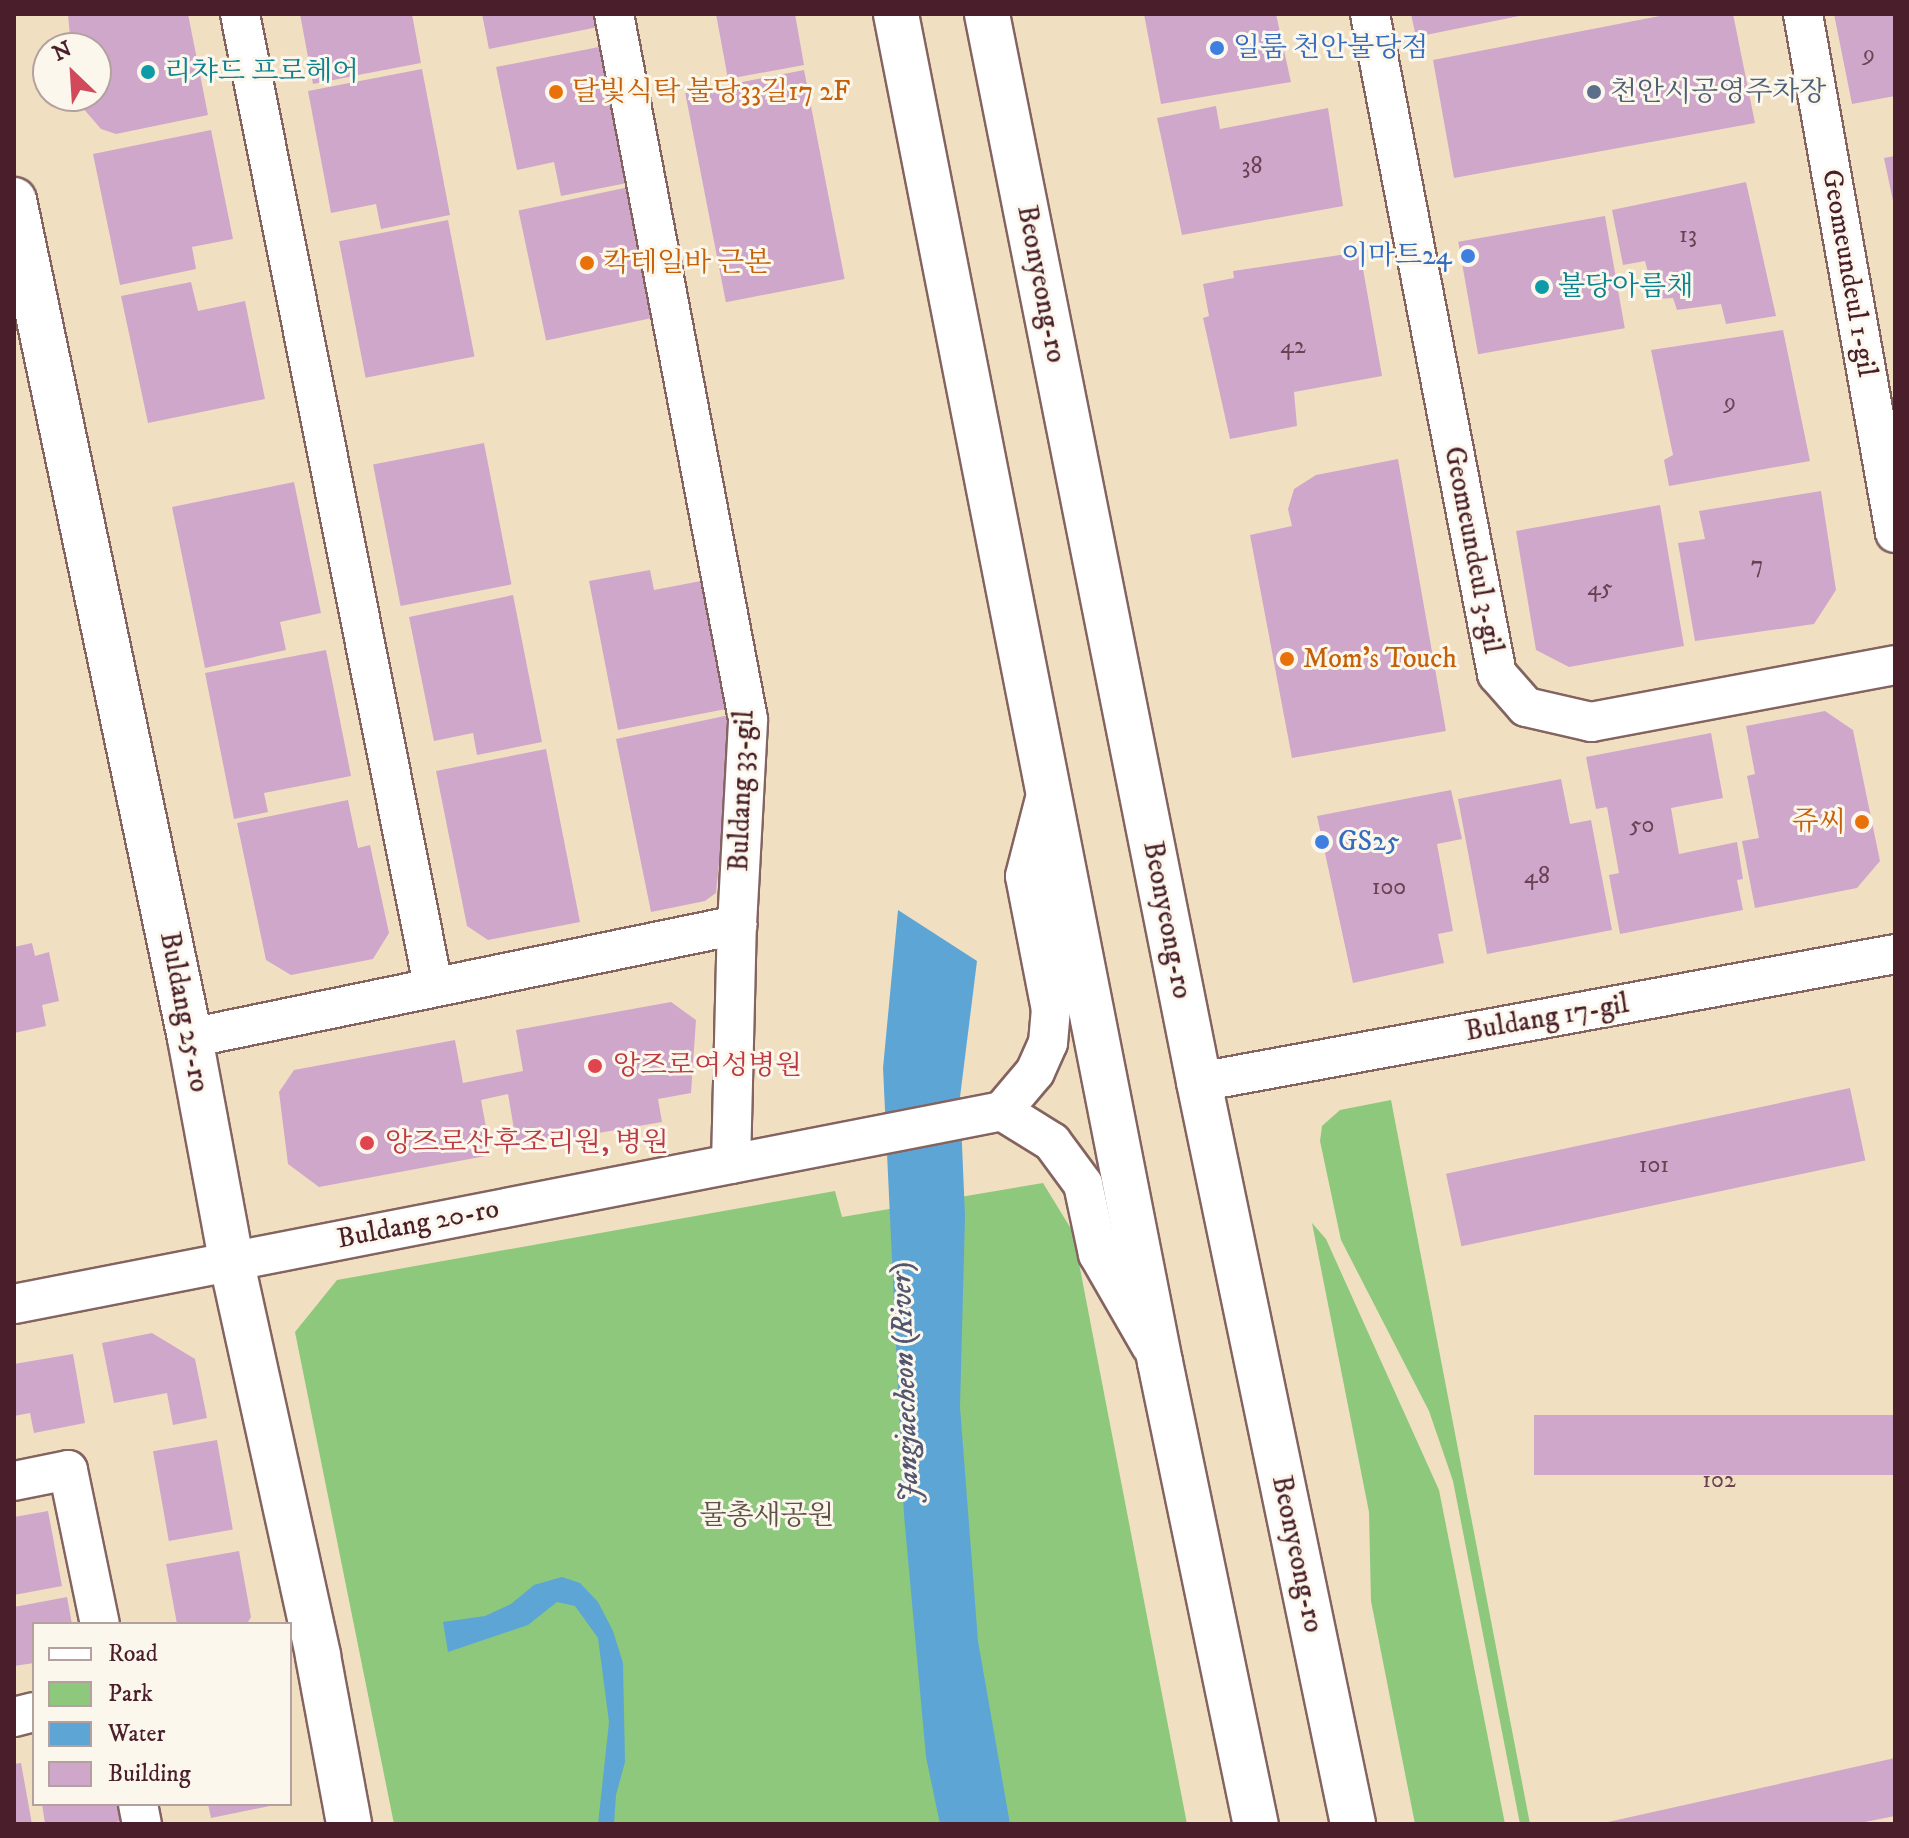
<!DOCTYPE html>
<meta charset="utf-8">
<style>
body{margin:0}
#map{position:relative;width:1909px;height:1838px;overflow:hidden;background:#f0e0c1;font-family:"IM FELL DW Pica","Noto Serif KR",serif}
div>[style]{position:absolute}
[style*='--x']{left:calc(var(--x)*1px);top:calc(var(--y)*1px);width:calc(var(--w)*1px);rotate:calc(var(--a)*1deg)}
.green>*{inset:0;background:#8dc87d}
.water>*{inset:0;background:#5da5d4}
.building>*{inset:0;background:#cfa7cb;transform-origin:0 0}
.roads{filter:drop-shadow(2px 0 #846360) drop-shadow(-2px 0 #846360) drop-shadow(0 2px #846360) drop-shadow(0 -2px #846360)}
.street>*{height:38px;margin:-19px;padding:0 19px;transform-origin:19px;border-radius:19px;background:#fff}
.secondary>*{height:44px;margin:-22px;padding:0 22px;transform-origin:22px;border-radius:22px;background:#fff}
.dots>*{width:22px;height:22px;translate:-50% -50%;box-sizing:border-box;border:4px solid #fbf7ec;border-radius:50%}
span{translate:-50% -50%;white-space:nowrap;text-align:center;line-height:1.15;-webkit-text-stroke:6px #fbf7ec;paint-order:stroke}
.number-label{font-size:24px;color:#6b4153}
.number-label span{-webkit-text-stroke-width:0}
.shop-label{font-size:28px;color:#366cbe}
.left{translate:0 -50%;text-align:left}
.right{translate:-100% -50%;text-align:right}
.culture-label{font-size:28px;color:#0d838f}
.food-label{font-size:28px;color:#c56008}
.service-label{font-size:28px;color:#4e5e75}
.street-label{font-size:28px;color:#4a1f2b}
.health-label{font-size:28px;color:#be3a42}
.park-label{font-size:28px;color:#5e5244}
.water-label{font-size:30px;color:#52556f;font-style:italic}
.frame{position:absolute;inset:0;border:16px solid #4a1f2b;pointer-events:none}
.legend{position:absolute;left:32px;top:1622px;width:260px;height:184px;box-sizing:border-box;background:#fbf7ec;border:2px solid #b4a19f;margin:0;padding:10px 14px;list-style:none;font-size:24px;color:#4a1f2b}
.legend li{display:flex;align-items:center;gap:16px;height:40px}
.legend b{width:40px;border:2px solid #b4a19f}
.north{position:absolute;left:32px;top:32px;width:80px;height:80px;box-sizing:border-box;background:#fbf7ec;border:2px solid #b4a19f;border-radius:50%;rotate:335deg;font-size:22px;font-weight:700;line-height:32px;text-align:center;color:#4a1f2b}
.north::after{content:'';display:block;margin:auto;width:28px;height:36px;background:#d1495b;clip-path:polygon(50% 0,100% 100%,50% 72%,0 100%)}
</style>
<div id="map">
<div class="green">
<div style="clip-path:polygon(1391px 1100px,1530px 1824px,1520px 1824px,1453px 1481px,1429px 1411px,1341px 1240px,1320px 1141px,1322px 1126px,1340px 1110px)"></div>
<div style="clip-path:polygon(1043px 1183px,1073px 1232px,1187px 1824px,394px 1824px,295px 1332px,337px 1280px,835px 1191px,842px 1217px)"></div>
<div style="clip-path:polygon(1312px 1223px,1326px 1239px,1439px 1490px,1505px 1824px,1415px 1824px,1371px 1601px,1369px 1512px)"></div>
</div>
<div class="water">
<div style="clip-path:polygon(898px 910px,977px 961px,960px 1097px,965px 1216px,960px 1407px,978px 1641px,1010px 1824px,940px 1824px,926px 1757px,904px 1515px,883px 1068px)"></div>
<div style="clip-path:polygon(562px 1577px,580px 1583px,598px 1602px,613px 1631px,623px 1663px,625px 1762px,616px 1795px,614px 1824px,598px 1824px,609px 1722px,598px 1638px,575px 1606px,557px 1602px,528px 1625px,448px 1652px,443px 1622px,485px 1616px,511px 1604px,534px 1585px)"></div>
</div>
<div class="building">
<div style="clip-path:polygon(68px 14px,188px 14px,208px 115px,116px 134px,101px 129px,82px 107px,80px 96px,96px 96px,96px 48px,71px 48px)"></div>
<div style="clip-path:polygon(300px 14px,412px 14px,421px 63px,358px 75px,356px 62px,351px 63px,354px 76px,313px 84px)"></div>
<div style="clip-path:polygon(482px 14px,595px 14px,598px 27px,489px 49px)"></div>
<div style="clip-path:polygon(716px 14px,795px 14px,804px 65px,728px 79px)"></div>
<div style="clip-path:polygon(1144px 14px,1276px 14px,1291px 82px,1161px 104px)"></div>
<div style="clip-path:polygon(1411px 14px,1523px 14px,1524px 15px,1416px 37px)"></div>
<div style="clip-path:polygon(1670px 14px,1733px 14px,1755px 123px,1454px 178px,1433px 60px)"></div>
<div style="clip-path:polygon(1834px 14px,1895px 14px,1895px 96px,1852px 104px)"></div>
<div style="clip-path:polygon(599px 47px,627px 183px,561px 196px,554px 162px,517px 170px,496px 67px)"></div>
<div style="clip-path:polygon(422px 69px,450px 215px,381px 229px,376px 204px,331px 213px,308px 91px)"></div>
<div style="left:804px;top:70px;width:213px;height:121px;rotate:79deg"></div>
<div style="clip-path:polygon(1216px 106px,1220px 129px,1328px 108px,1343px 206px,1182px 235px,1157px 118px)"></div>
<div style="clip-path:polygon(211px 130px,233px 239px,192px 247px,196px 269px,120px 285px,93px 154px)"></div>
<div style="clip-path:polygon(1895px 156px,1895px 206px,1894px 206px,1884px 158px)"></div>
<div style="clip-path:polygon(1746px 182px,1776px 316px,1726px 324px,1721px 304px,1677px 310px,1673px 298px,1655px 299px,1645px 261px,1623px 265px,1612px 210px)"></div>
<div style="left:629px;top:187px;width:133px;height:113px;rotate:78deg"></div>
<div style="left:1605px;top:216px;width:114px;height:149px;rotate:80deg"></div>
<div style="left:448px;top:220px;width:139px;height:111px;rotate:79deg"></div>
<div style="clip-path:polygon(1360px 252px,1382px 376px,1294px 392px,1297px 426px,1230px 439px,1203px 318px,1209px 316px,1203px 284px,1234px 278px,1233px 271px)"></div>
<div style="clip-path:polygon(191px 282px,198px 311px,245px 301px,265px 399px,148px 423px,121px 296px)"></div>
<div style="clip-path:polygon(1783px 330px,1810px 461px,1669px 486px,1664px 460px,1673px 455px,1651px 350px)"></div>
<div style="left:484px;top:443px;width:144px;height:113px;rotate:79deg"></div>
<div style="clip-path:polygon(1398px 459px,1446px 731px,1292px 758px,1250px 535px,1292px 526px,1288px 509px,1294px 489px,1316px 475px)"></div>
<div style="clip-path:polygon(294px 482px,321px 613px,280px 622px,286px 650px,205px 668px,172px 507px)"></div>
<div style="clip-path:polygon(1821px 491px,1836px 590px,1814px 624px,1695px 641px,1678px 543px,1705px 539px,1699px 511px)"></div>
<div style="clip-path:polygon(1660px 505px,1684px 646px,1569px 667px,1536px 650px,1516px 531px)"></div>
<div style="clip-path:polygon(650px 570px,654px 590px,706px 580px,731px 708px,618px 730px,589px 581px)"></div>
<div style="clip-path:polygon(513px 595px,542px 742px,477px 755px,473px 733px,434px 741px,409px 617px)"></div>
<div style="clip-path:polygon(326px 650px,351px 776px,264px 793px,268px 812px,234px 819px,205px 673px)"></div>
<div style="clip-path:polygon(1825px 711px,1853px 730px,1880px 861px,1857px 888px,1755px 908px,1742px 841px,1759px 838px,1747px 776px,1755px 774px,1746px 726px)"></div>
<div style="clip-path:polygon(734px 714px,716px 893px,705px 901px,651px 912px,616px 739px)"></div>
<div style="clip-path:polygon(1711px 733px,1723px 798px,1671px 808px,1679px 854px,1737px 842px,1743px 879px,1737px 880px,1743px 910px,1620px 934px,1609px 875px,1619px 873px,1607px 807px,1596px 809px,1586px 757px)"></div>
<div style="clip-path:polygon(546px 749px,580px 922px,488px 940px,467px 926px,436px 771px)"></div>
<div style="clip-path:polygon(1561px 779px,1570px 824px,1591px 820px,1612px 930px,1487px 954px,1458px 799px)"></div>
<div style="clip-path:polygon(1451px 790px,1462px 839px,1437px 844px,1453px 931px,1438px 934px,1444px 963px,1353px 983px,1317px 816px)"></div>
<div style="clip-path:polygon(348px 800px,358px 848px,370px 845px,389px 933px,373px 959px,291px 975px,266px 960px,237px 823px)"></div>
<div style="clip-path:polygon(32px 943px,35px 956px,49px 952px,59px 1001px,42px 1005px,46px 1026px,14px 1033px,14px 947px)"></div>
<div style="clip-path:polygon(671px 1002px,696px 1020px,691px 1093px,658px 1099px,662px 1122px,517px 1147px,508px 1094px,481px 1100px,491px 1155px,319px 1187px,288px 1164px,279px 1092px,294px 1070px,455px 1040px,463px 1083px,523px 1071px,516px 1030px)"></div>
<div style="left:1850px;top:1088px;width:74px;height:413px;rotate:78deg"></div>
<div style="clip-path:polygon(152px 1333px,195px 1359px,207px 1418px,173px 1425px,167px 1393px,114px 1403px,102px 1343px)"></div>
<div style="clip-path:polygon(73px 1354px,85px 1423px,34px 1433px,30px 1413px,14px 1416px,14px 1364px)"></div>
<div style="left:1895px;top:1415px;width:60px;height:361px;rotate:90deg"></div>
<div style="left:217px;top:1440px;width:91px;height:65px;rotate:80deg"></div>
<div style="clip-path:polygon(48px 1511px,62px 1586px,14px 1595px,14px 1517px)"></div>
<div style="clip-path:polygon(239px 1551px,251px 1617px,247px 1624px,177px 1624px,166px 1564px)"></div>
<div style="clip-path:polygon(67px 1597px,72px 1624px,34px 1624px,34px 1663px,14px 1666px,14px 1607px)"></div>
<div style="clip-path:polygon(1895px 1758px,1895px 1816px,1855px 1824px,1599px 1824px)"></div>
<div style="clip-path:polygon(21px 1763px,32px 1824px,14px 1824px,14px 1764px)"></div>
<div style="clip-path:polygon(42px 1804px,135px 1804px,138px 1818px,104px 1824px,45px 1824px)"></div>
<div style="clip-path:polygon(208px 1804px,275px 1804px,275px 1805px,211px 1818px)"></div>
</div>
<div class="roads">
<div class="street">
<div style="--x:240;--y:14;--w:990;--a:78.76"></div>
<div style="--x:1370;--y:14;--w:672;--a:79.11"></div>
<div style="--x:1497;--y:674;--w:44;--a:48.7"></div>
<div style="--x:1526;--y:707;--w:67;--a:13"></div>
<div style="--x:1591;--y:722;--w:309;--a:-10.6"></div>
<div style="--x:1803;--y:14;--w:527;--a:79.95"></div>
<div style="--x:190;--y:1038;--w:559;--a:-11.67"></div>
<div style="--x:737;--y:925;--w:206;--a:-86.9"></div>
<div style="--x:748;--y:719;--w:718;--a:-100.76"></div>
<div style="--x:1199;--y:1082;--w:708;--a:-10.42"></div>
<div style="--x:1002;--y:1111;--w:59;--a:31.8"></div>
<div style="--x:1052;--y:1142;--w:52;--a:53.6"></div>
<div style="--x:1083;--y:1184;--w:72;--a:77.9"></div>
<div style="--x:1098;--y:1254;--w:106;--a:60.1"></div>
<div style="--x:731;--y:1164;--w:239;--a:-88.6"></div>
<div style="--x:14;--y:1304;--w:1007;--a:-11.05"></div>
<div style="--x:1002;--y:1111;--w:51;--a:-49.8"></div>
<div style="--x:1035;--y:1072;--w:32;--a:-66"></div>
<div style="--x:1048;--y:1043;--w:33;--a:-85"></div>
<div style="--x:1051;--y:1010;--w:136;--a:-101"></div>
<div style="--x:1025;--y:876;--w:88;--a:-75.5"></div>
<div style="--x:14;--y:1481;--w:55;--a:-11.5"></div>
<div style="--x:68;--y:1470;--w:157;--a:78.3"></div>
<div style="--x:14;--y:1717;--w:21;--a:-14"></div>
<div style="--x:138;--y:1804;--w:20;--a:79"></div>
</div>
<div class="secondary">
<div style="--x:896;--y:14;--w:1374;--a:78.92"></div>
<div style="--x:1160;--y:1362;--w:472;--a:78.3"></div>
<div style="--x:987;--y:14;--w:1089;--a:78.77"></div>
<div style="--x:1199;--y:1082;--w:758;--a:78.27"></div>
<div style="--x:14;--y:200;--w:856;--a:78.14"></div>
<div style="--x:190;--y:1038;--w:225;--a:79.5"></div>
<div style="--x:231;--y:1259;--w:406;--a:77.6"></div>
<div style="--x:318;--y:1656;--w:171;--a:79.5"></div>
</div>
</div>
<div class="dots">
<div style="left:1217px;top:48px;background:#3f7fe0"></div>
<div style="left:148px;top:72px;background:#0f9aa8"></div>
<div style="left:556px;top:92px;background:#e8710a"></div>
<div style="left:1594px;top:92px;background:#5c6f8a"></div>
<div style="left:1468px;top:256px;background:#3f7fe0"></div>
<div style="left:587px;top:263px;background:#e8710a"></div>
<div style="left:1542px;top:287px;background:#0f9aa8"></div>
<div style="left:1287px;top:659px;background:#e8710a"></div>
<div style="left:1862px;top:822px;background:#e8710a"></div>
<div style="left:1322px;top:842px;background:#3f7fe0"></div>
<div style="left:595px;top:1066px;background:#e0444e"></div>
<div style="left:367px;top:1143px;background:#e0444e"></div>
</div>
<div class="number-label">
<span style="left:1869px;top:55px">9</span>
<span style="left:1252px;top:167px">38</span>
<span style="left:1688px;top:236px">13</span>
<span style="left:1293px;top:347px">42</span>
<span style="left:1730px;top:403px">9</span>
<span style="left:1757px;top:566px">7</span>
<span style="left:1600px;top:589px">45</span>
<span style="left:1642px;top:826px">50</span>
<span style="left:1537px;top:877px">48</span>
<span style="left:1389px;top:888px">100</span>
<span style="left:1654px;top:1166px">101</span>
<span style="left:1719px;top:1481px">102</span>
</div>
<div class="shop-label">
<span class="left" style="left:1233px;top:48px">일룸 천안불당점</span>
<span class="right" style="left:1452px;top:256px">이마트24</span>
<span class="left" style="left:1338px;top:842px">GS25</span>
</div>
<div class="culture-label">
<span class="left" style="left:164px;top:72px">리챠드 프로헤어</span>
<span class="left" style="left:1558px;top:287px">불당아름채</span>
</div>
<div class="food-label">
<span class="left" style="left:572px;top:92px">달빛식탁 불당33길17 2F</span>
<span class="left" style="left:603px;top:263px">칵테일바 근본</span>
<span class="left" style="left:1303px;top:659px">Mom's Touch</span>
<span class="right" style="left:1846px;top:822px">쥬씨</span>
</div>
<div class="service-label">
<span class="left" style="left:1610px;top:92px">천안시공영주차장</span>
</div>
<div class="street-label">
<span style="left:1849px;top:273px;rotate:80deg">Geomeundeul 1-gil</span>
<span style="left:1041px;top:284px;rotate:79deg">Beonyeong-ro</span>
<span style="left:1473px;top:550px;rotate:79deg">Geomeundeul 3-gil</span>
<span style="left:742px;top:791px;rotate:-88deg">Buldang 33-gil</span>
<span style="left:1167px;top:920px;rotate:79deg">Beonyeong-ro</span>
<span style="left:184px;top:1012px;rotate:79deg">Buldang 25-ro</span>
<span style="left:1547px;top:1018px;rotate:-10deg">Buldang 17-gil</span>
<span style="left:418px;top:1224px;rotate:-11deg">Buldang 20-ro</span>
<span style="left:1297px;top:1554px;rotate:78deg">Beonyeong-ro</span>
</div>
<div class="health-label">
<span class="left" style="left:613px;top:1066px">앙즈로여성병원</span>
<span class="left" style="left:385px;top:1143px">앙즈로산후조리원, 병원</span>
</div>
<div class="park-label">
<span style="left:767px;top:1516px">물총새공원</span>
</div>
<div class="water-label">
<span style="left:906px;top:1383px;rotate:-92deg">Jangjaecheon (River)</span>
</div>
<div class="frame"></div>
<ul class="legend">
<li><b style="height:10px;background:#fff"></b>Road</li>
<li><b style="height:22px;background:#8dc87d"></b>Park</li>
<li><b style="height:22px;background:#5da5d4"></b>Water</li>
<li><b style="height:22px;background:#cfa7cb"></b>Building</li>
</ul>
<div class="north">N</div>
</div>
